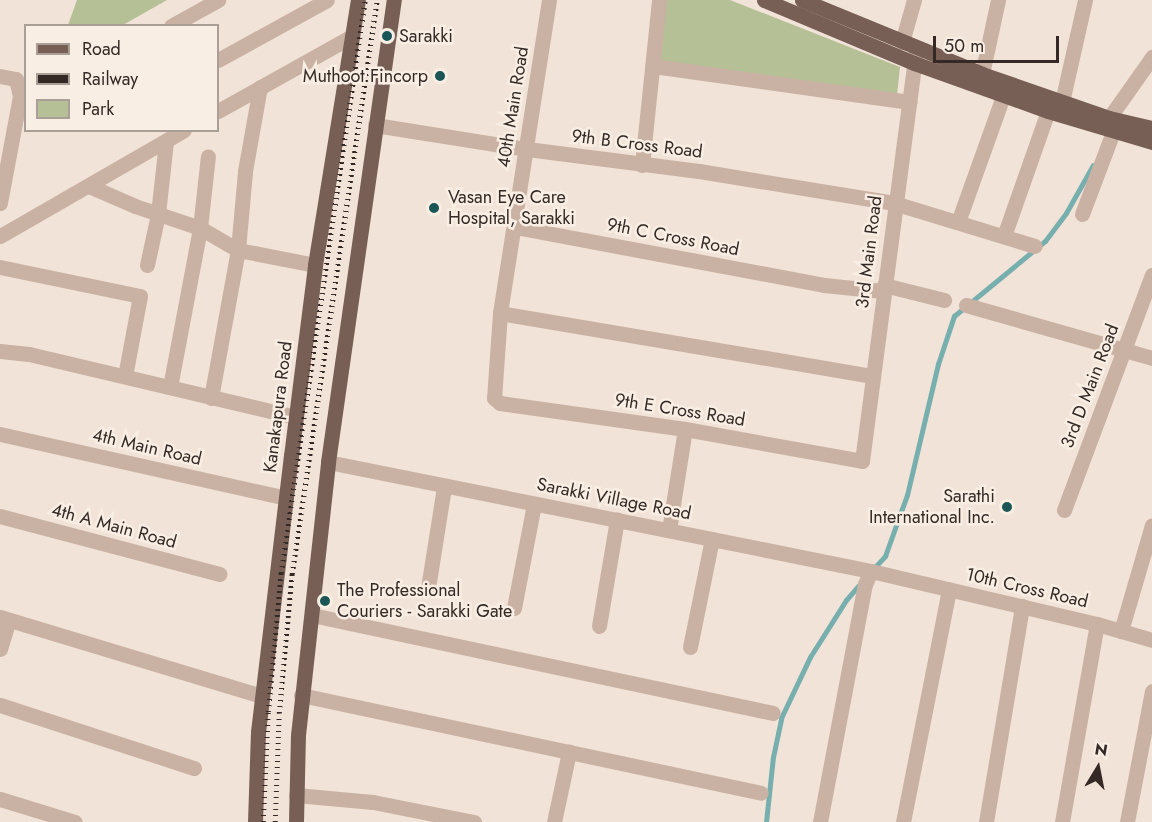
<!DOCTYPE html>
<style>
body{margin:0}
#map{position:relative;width:1152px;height:822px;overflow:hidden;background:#f1e3d7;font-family:Jost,sans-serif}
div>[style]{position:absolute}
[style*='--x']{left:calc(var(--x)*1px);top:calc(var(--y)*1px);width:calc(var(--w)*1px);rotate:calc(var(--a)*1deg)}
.green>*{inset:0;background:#b5c097}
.stream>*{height:5px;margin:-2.5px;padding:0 2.5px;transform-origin:2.5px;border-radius:2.5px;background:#76afae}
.minor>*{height:15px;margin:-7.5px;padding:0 7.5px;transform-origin:7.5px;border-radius:7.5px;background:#c9b2a3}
.major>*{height:15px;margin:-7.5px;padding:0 7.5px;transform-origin:7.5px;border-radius:7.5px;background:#775f56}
.rail>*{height:4.5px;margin-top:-2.25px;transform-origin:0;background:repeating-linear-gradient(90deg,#342925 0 1.5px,transparent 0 6px)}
.dots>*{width:16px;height:16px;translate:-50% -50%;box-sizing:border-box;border:3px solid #f9eee3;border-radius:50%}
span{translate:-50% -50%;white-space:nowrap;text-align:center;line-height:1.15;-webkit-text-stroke:5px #f9eee3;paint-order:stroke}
.poi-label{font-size:18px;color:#342925}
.left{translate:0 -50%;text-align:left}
.right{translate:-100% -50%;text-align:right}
.street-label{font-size:18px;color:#342925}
.legend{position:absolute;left:24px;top:24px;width:195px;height:108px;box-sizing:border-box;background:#f9eee3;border:2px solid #aa9f97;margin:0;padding:8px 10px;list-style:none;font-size:18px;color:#342925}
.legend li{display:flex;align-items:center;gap:12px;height:30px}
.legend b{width:30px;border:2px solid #aa9f97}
.north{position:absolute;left:1068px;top:738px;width:60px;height:60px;-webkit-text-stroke:4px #f9eee3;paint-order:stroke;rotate:10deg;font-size:16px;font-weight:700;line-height:24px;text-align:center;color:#342925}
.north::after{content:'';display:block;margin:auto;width:21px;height:27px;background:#342925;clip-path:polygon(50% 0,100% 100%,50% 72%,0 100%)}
.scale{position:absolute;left:933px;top:36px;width:126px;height:27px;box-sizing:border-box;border:3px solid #342925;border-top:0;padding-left:8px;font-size:18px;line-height:21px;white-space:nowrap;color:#342925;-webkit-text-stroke:4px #f9eee3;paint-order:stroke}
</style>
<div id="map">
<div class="green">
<div style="clip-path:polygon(77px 0,167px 0,123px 25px,68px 25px)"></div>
<div style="clip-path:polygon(666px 0,730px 0,900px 67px,897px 95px,657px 60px)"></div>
</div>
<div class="stream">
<div style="--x:873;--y:569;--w:18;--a:-47"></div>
<div style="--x:885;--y:556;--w:65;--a:-70.2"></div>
<div style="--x:907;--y:495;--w:135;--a:-76.7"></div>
<div style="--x:938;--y:364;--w:51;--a:-71.6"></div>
<div style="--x:954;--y:316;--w:118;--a:-39.5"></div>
<div style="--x:1045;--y:241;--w:35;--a:-53"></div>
<div style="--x:1066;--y:213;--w:55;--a:-60.6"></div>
<div style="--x:766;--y:822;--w:65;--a:-83.9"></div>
<div style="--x:773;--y:757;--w:40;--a:-78"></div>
<div style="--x:781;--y:718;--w:68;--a:-64.6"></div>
<div style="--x:810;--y:657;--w:67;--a:-57.7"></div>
<div style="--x:846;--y:600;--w:23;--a:-49"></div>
</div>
<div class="minor">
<div style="--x:549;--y:0;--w:317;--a:98.9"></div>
<div style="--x:500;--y:313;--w:85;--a:94"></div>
<div style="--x:494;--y:398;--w:8;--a:40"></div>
<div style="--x:500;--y:403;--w:187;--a:8"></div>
<div style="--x:685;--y:429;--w:180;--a:10.2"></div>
<div style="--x:862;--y:461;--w:415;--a:-82.5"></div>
<div style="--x:171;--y:26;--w:54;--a:-29"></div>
<div style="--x:902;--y:42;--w:44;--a:-74.1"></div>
<div style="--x:218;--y:60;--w:124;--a:-28.8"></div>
<div style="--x:653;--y:66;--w:259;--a:8"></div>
<div style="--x:982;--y:74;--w:76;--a:-77.8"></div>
<div style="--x:0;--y:76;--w:16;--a:11"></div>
<div style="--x:16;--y:79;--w:17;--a:77"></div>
<div style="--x:20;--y:96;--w:109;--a:100.6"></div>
<div style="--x:1062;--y:102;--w:105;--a:-77.3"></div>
<div style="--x:218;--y:111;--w:154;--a:-29.2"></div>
<div style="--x:1109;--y:118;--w:75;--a:-54.8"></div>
<div style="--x:375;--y:125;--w:154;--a:9"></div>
<div style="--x:527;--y:149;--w:173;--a:7.3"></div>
<div style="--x:699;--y:171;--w:198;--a:9.3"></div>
<div style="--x:894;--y:203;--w:147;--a:17"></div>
<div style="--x:642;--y:165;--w:166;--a:-84.1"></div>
<div style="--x:89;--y:186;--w:50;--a:23.5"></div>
<div style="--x:135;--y:206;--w:69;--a:18.7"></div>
<div style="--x:200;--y:228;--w:44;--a:30.1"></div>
<div style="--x:238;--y:250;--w:78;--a:11"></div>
<div style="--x:1082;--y:214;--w:88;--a:-69.3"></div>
<div style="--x:958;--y:222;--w:134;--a:-70.3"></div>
<div style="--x:515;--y:227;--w:314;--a:10.6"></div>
<div style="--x:824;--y:285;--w:59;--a:5.8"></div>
<div style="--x:0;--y:236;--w:212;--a:-29.9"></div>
<div style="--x:1004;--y:236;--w:133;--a:-70.6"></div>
<div style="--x:147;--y:265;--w:52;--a:-77.8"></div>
<div style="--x:158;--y:214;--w:73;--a:-83.7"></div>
<div style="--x:0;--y:267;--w:143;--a:11.7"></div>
<div style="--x:140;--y:296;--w:81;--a:100.6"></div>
<div style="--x:884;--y:285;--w:62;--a:14"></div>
<div style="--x:966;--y:305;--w:193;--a:15.9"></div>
<div style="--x:500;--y:313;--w:378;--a:9.6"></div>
<div style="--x:0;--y:351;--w:29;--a:6"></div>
<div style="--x:29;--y:354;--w:274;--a:13.3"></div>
<div style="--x:170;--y:387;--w:162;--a:-79.3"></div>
<div style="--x:200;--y:228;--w:72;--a:-83.7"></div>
<div style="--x:211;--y:398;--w:150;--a:-79.7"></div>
<div style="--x:238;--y:250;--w:79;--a:-84.9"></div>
<div style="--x:245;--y:171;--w:85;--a:-79.9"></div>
<div style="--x:0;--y:434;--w:293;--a:12.6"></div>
<div style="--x:328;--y:462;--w:554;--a:11.35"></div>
<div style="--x:871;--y:571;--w:232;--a:13.2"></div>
<div style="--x:1097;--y:624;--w:57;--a:16.2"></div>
<div style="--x:1064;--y:510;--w:251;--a:-69.5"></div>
<div style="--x:0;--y:516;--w:227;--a:14.8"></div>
<div style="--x:669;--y:530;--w:102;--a:-81"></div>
<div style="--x:428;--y:588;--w:102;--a:-81"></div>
<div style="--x:514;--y:608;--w:106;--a:-79.1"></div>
<div style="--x:312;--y:615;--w:471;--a:12"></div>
<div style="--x:0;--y:617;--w:274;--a:16.8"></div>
<div style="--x:599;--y:626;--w:108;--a:-80.4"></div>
<div style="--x:1121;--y:631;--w:110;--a:-73.7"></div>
<div style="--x:690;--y:647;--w:110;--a:-78.5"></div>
<div style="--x:0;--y:649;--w:30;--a:-73"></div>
<div style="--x:301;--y:695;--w:470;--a:12"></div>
<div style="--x:0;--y:705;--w:204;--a:18"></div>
<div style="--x:296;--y:795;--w:77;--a:5.2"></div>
<div style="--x:373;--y:802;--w:103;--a:11.2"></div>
<div style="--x:0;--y:799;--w:78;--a:17"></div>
<div style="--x:554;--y:822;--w:72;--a:-77.9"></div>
<div style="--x:820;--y:822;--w:242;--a:-79.3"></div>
<div style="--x:865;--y:584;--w:14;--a:-65"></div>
<div style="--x:903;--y:822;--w:237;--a:-78.8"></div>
<div style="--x:986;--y:822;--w:219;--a:-80.5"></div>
<div style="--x:1062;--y:822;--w:201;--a:-80"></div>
<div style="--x:1127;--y:822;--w:133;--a:-79.2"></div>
</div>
<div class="major">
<div style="--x:764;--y:0;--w:163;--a:22.8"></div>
<div style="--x:914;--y:63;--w:142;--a:19.7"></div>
<div style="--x:1048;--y:111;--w:109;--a:16.6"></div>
<div style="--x:802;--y:0;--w:195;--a:22.3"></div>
<div style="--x:982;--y:74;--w:134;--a:19.1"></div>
<div style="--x:1109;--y:118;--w:44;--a:13.1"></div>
<div style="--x:255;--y:822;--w:90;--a:-88.1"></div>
<div style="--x:258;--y:732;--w:278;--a:-83.2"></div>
<div style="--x:291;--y:456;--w:193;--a:-82.8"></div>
<div style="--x:315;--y:265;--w:268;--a:-80.8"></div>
<div style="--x:296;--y:822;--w:87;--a:-88.7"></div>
<div style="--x:298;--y:735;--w:275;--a:-83.7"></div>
<div style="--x:328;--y:462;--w:467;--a:-81.9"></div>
</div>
<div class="rail">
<div style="--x:263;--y:822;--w:110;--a:-87.4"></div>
<div style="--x:268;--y:712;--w:140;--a:-84.7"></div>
<div style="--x:281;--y:573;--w:579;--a:-81.66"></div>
<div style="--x:275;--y:822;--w:109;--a:-87.9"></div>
<div style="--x:279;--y:713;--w:140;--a:-84.7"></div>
<div style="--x:292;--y:574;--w:580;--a:-81.58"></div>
</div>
<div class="dots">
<div style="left:387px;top:36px;background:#1a5656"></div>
<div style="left:440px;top:76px;background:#1a5656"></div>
<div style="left:434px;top:208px;background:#1a5656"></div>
<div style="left:1007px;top:507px;background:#1a5656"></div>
<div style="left:325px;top:601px;background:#1a5656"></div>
</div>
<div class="poi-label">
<span class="left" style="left:399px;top:36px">Sarakki</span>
<span class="right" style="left:428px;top:76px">Muthoot Fincorp</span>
<span class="left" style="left:448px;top:208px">Vasan Eye Care<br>Hospital, Sarakki</span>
<span class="right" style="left:995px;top:507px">Sarathi<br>International Inc.</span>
<span class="left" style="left:337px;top:601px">The Professional<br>Couriers - Sarakki Gate</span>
</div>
<div class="street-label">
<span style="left:513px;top:107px;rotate:-81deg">40th Main Road</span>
<span style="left:637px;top:144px;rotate:7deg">9th B Cross Road</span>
<span style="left:673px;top:237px;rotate:11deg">9th C Cross Road</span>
<span style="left:869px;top:252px;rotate:-83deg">3rd Main Road</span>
<span style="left:1090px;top:386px;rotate:-69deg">3rd D Main Road</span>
<span style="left:278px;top:407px;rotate:-83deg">Kanakapura Road</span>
<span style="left:680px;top:410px;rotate:9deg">9th E Cross Road</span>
<span style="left:147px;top:447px;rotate:13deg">4th Main Road</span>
<span style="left:614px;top:499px;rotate:11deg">Sarakki Village Road</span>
<span style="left:114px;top:526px;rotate:15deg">4th A Main Road</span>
<span style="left:1027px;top:588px;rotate:13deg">10th Cross Road</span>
</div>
<ul class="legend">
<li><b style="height:8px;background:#775f56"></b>Road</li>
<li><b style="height:8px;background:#342925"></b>Railway</li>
<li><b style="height:16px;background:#b5c097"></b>Park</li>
</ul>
<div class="north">N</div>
<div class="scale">50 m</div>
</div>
